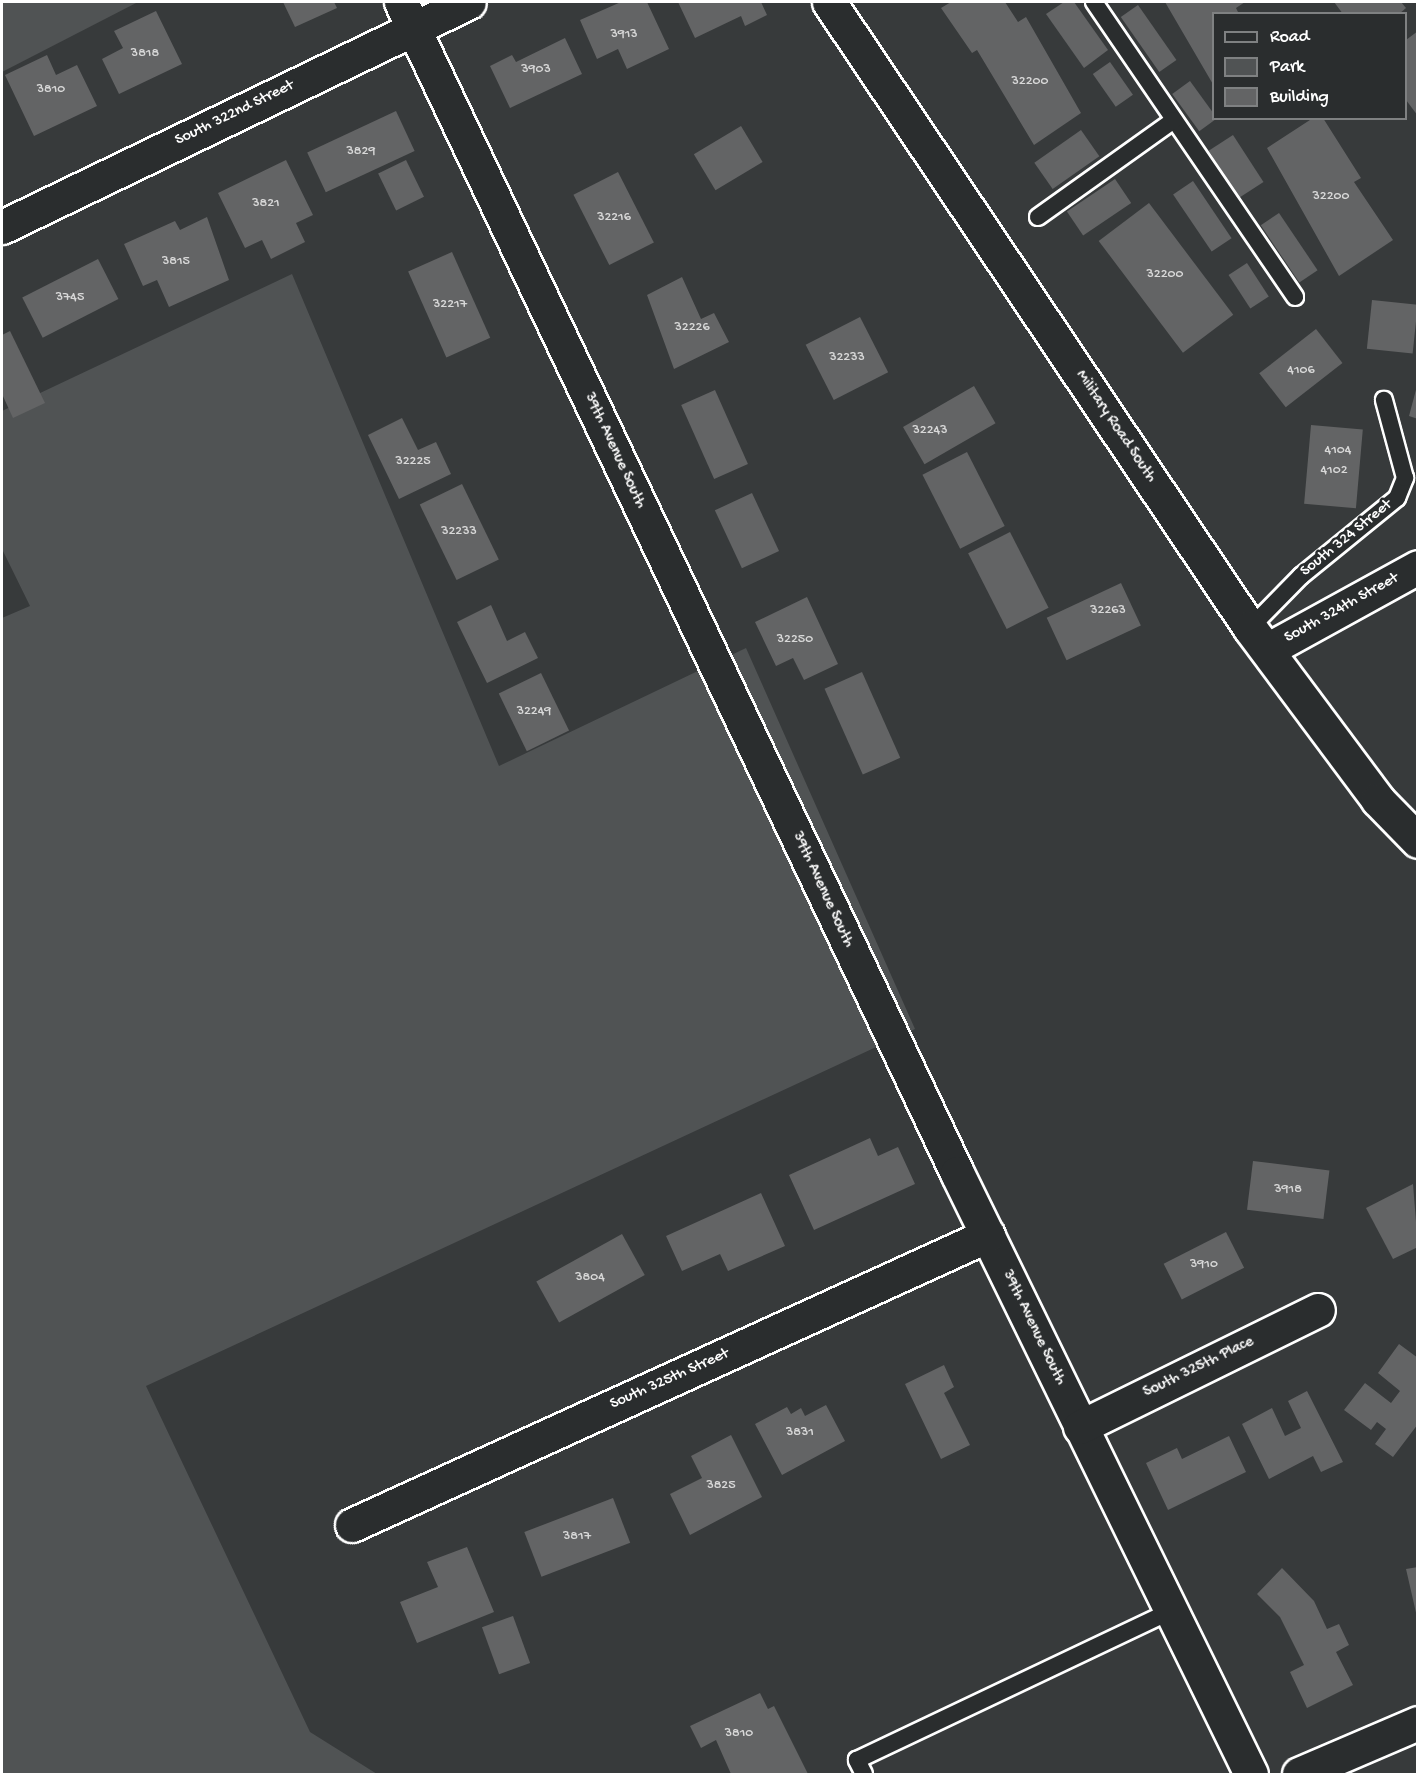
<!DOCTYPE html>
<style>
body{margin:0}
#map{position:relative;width:1419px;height:1776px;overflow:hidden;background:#373a3b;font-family:"Gochi Hand",sans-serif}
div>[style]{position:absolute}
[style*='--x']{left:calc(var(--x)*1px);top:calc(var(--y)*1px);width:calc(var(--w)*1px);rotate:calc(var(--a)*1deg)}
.green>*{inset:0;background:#505354}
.building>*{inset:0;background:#636465;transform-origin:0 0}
.roads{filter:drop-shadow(2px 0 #fff) drop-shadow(-2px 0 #fff) drop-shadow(0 2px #fff) drop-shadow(0 -2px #fff)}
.lane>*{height:16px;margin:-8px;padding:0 8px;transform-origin:8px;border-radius:8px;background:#2a2d2e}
.street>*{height:33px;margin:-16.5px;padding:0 16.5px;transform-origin:16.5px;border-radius:16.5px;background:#2a2d2e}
.secondary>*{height:33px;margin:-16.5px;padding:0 16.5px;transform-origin:16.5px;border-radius:16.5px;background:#2a2d2e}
span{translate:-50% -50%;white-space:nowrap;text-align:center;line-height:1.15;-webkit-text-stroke:5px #2a2d2e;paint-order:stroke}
.number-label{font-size:14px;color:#d8d8d8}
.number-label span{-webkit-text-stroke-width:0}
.street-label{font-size:16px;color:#fff}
.frame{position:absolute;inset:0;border:3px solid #fff;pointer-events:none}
.legend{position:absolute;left:1212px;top:12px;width:195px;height:108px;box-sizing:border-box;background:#2a2d2e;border:2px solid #7f8182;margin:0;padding:8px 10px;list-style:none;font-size:18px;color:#fff}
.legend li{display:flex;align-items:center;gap:12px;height:30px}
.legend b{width:30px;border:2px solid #7f8182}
</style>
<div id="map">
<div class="green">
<div style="clip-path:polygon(2px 2px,138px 2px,2px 72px)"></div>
<div style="clip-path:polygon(292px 274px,499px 766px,746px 648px,915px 1029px,146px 1386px,310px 1732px,377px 1774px,2px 1774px,2px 618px,30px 606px,2px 549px,2px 411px)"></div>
</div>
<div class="building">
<div style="clip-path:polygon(283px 2px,334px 2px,337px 8px,295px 27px)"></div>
<div style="clip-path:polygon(621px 2px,647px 2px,669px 49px,627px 69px,618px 49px,597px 59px,580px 20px)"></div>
<div style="clip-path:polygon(678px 2px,761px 2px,767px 15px,745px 26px,741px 16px,695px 38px)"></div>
<div style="clip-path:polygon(951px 2px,1005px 2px,1018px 22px,1026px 17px,1081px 113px,1034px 145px,977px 50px,972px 53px,941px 8px)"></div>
<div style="clip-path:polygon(1064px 2px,1074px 2px,1108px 50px,1084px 68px,1046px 14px)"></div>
<div style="clip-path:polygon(1165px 2px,1245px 2px,1236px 8px,1239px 14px,1214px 14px,1214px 86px)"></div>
<div style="clip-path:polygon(1334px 2px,1401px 2px,1406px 8px,1399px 14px,1343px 14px)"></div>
<div style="left:1138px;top:5px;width:67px;height:21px;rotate:55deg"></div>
<div style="clip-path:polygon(156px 11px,182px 64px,119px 94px,102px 59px,123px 48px,114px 31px)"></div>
<div style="clip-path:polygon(1418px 31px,1418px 116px,1406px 100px,1406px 40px)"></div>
<div style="clip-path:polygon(565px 38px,582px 74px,510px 108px,490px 66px,512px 55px,516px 62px)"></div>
<div style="clip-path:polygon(47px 55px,56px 75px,77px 65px,97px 106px,34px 136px,5px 75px)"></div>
<div style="left:1110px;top:62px;width:40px;height:21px;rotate:55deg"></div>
<div style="left:1190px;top:81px;width:46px;height:22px;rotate:54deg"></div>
<div style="left:396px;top:111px;width:44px;height:98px;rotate:65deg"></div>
<div style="clip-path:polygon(1313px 118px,1323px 118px,1361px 178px,1354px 182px,1393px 240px,1339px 276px,1267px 148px)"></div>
<div style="left:741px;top:126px;width:42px;height:55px;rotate:59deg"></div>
<div style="left:1081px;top:130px;width:32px;height:57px;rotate:55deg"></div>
<div style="left:1233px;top:135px;width:56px;height:29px;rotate:57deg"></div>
<div style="clip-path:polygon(286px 160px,313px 215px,296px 223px,305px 242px,271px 259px,262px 240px,245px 248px,218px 193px)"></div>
<div style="left:406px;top:160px;width:41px;height:31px;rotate:64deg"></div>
<div style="left:618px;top:172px;width:79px;height:50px;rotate:63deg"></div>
<div style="left:1115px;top:179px;width:29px;height:58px;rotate:56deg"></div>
<div style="left:1193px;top:181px;width:69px;height:24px;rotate:56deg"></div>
<div style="left:1149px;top:203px;width:140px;height:63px;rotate:53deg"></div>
<div style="left:1279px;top:213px;width:69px;height:22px;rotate:56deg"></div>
<div style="clip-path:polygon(207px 217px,229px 280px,169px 307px,157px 280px,143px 286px,124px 244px,175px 221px,180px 230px)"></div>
<div style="left:452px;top:252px;width:94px;height:48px;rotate:66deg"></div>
<div style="left:98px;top:259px;width:45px;height:85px;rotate:63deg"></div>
<div style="left:1247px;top:263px;width:40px;height:22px;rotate:57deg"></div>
<div style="clip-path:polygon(682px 277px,701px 319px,714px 313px,729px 342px,674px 369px,647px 295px)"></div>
<div style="left:1372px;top:300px;width:46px;height:49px;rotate:6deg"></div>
<div style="left:860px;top:317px;width:62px;height:61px;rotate:63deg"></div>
<div style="left:1316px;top:329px;width:43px;height:72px;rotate:52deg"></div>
<div style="clip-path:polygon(10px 331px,45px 403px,13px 418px,2px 394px,2px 335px)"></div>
<div style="left:974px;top:386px;width:43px;height:82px;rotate:60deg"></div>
<div style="clip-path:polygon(1417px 386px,1418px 386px,1418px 419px,1409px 416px)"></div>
<div style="left:715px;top:390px;width:81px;height:37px;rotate:66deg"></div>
<div style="clip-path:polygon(402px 418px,418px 450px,436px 442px,451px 474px,399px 499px,368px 435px)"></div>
<div style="left:1311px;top:425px;width:52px;height:79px;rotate:5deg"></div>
<div style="left:967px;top:452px;width:83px;height:50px;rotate:63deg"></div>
<div style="left:462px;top:484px;width:84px;height:47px;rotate:64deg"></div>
<div style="left:752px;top:493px;width:64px;height:41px;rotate:65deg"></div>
<div style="left:1010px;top:532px;width:85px;height:47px;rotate:63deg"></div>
<div style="left:1121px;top:583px;width:47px;height:82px;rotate:65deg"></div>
<div style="clip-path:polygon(807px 597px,838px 664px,804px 680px,793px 658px,776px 666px,755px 622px)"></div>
<div style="clip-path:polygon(491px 605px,507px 641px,525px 632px,538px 658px,487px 683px,457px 622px)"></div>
<div style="left:862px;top:672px;width:94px;height:41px;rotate:66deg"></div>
<div style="left:541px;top:673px;width:64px;height:47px;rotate:64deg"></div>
<div style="clip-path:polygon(870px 1138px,878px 1156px,898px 1147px,915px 1184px,814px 1230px,789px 1175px)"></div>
<div style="left:1253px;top:1161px;width:77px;height:49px;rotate:7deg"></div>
<div style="clip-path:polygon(1413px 1184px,1418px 1247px,1393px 1259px,1366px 1208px)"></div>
<div style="clip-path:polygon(761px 1193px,785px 1246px,728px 1271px,720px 1254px,682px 1271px,666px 1236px)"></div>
<div style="left:1226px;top:1232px;width:40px;height:70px;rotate:63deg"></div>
<div style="left:622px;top:1234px;width:47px;height:98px;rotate:61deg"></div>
<div style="clip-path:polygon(1399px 1344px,1418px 1358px,1418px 1424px,1393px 1457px,1375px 1444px,1386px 1429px,1377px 1422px,1371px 1430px,1344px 1410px,1365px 1383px,1391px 1403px,1400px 1391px,1378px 1373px)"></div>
<div style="clip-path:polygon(944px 1365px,954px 1387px,944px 1393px,970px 1445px,941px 1459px,905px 1384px)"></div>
<div style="clip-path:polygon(1307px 1391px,1343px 1462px,1321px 1472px,1313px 1456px,1269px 1479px,1242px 1424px,1272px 1408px,1285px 1436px,1301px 1428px,1288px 1401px)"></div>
<div style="clip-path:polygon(826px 1405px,845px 1441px,782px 1475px,755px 1424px,787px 1407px,791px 1414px,801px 1408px,805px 1416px)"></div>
<div style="clip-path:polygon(731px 1435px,762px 1497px,690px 1535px,670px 1494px,702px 1478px,691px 1456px)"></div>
<div style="clip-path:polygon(1229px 1436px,1246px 1472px,1168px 1510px,1146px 1463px,1177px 1448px,1182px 1459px)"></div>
<div style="left:613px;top:1498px;width:48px;height:95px;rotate:69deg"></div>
<div style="clip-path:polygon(467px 1547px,494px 1612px,417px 1643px,400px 1602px,438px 1587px,427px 1562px)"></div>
<div style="clip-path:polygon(1418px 1567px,1418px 1617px,1417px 1617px,1406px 1569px)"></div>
<div style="clip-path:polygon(1282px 1568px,1314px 1601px,1327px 1629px,1339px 1624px,1349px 1645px,1336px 1652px,1353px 1685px,1307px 1708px,1290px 1672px,1304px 1665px,1280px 1617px,1257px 1594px)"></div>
<div style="left:513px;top:1616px;width:50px;height:33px;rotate:70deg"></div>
<div style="clip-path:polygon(760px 1693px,768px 1709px,774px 1706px,808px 1774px,731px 1774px,716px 1740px,701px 1748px,690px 1726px)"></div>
</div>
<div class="roads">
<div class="lane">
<div style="--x:1094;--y:2;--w:357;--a:55.7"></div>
<div style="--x:1038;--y:217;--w:167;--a:-35.5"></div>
<div style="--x:1250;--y:628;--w:73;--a:-45.6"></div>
<div style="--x:1301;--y:576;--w:124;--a:-39.1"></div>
<div style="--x:1397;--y:498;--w:22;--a:-68"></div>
<div style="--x:1405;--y:478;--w:81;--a:-105.1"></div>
<div style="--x:864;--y:1774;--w:16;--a:-117"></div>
<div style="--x:857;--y:1760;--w:348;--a:-25.4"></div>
</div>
<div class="street">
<div style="--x:401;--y:2;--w:1296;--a:64.6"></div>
<div style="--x:957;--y:1173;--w:669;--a:63.93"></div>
<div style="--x:2;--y:227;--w:518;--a:-25.72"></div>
<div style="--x:1267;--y:650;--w:172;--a:-28.8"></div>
<div style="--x:1080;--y:1427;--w:265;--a:-26.2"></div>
<div style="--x:352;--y:1525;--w:699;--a:-24.51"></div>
<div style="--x:1299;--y:1774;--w:129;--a:-23.2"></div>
</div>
<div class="secondary">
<div style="--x:829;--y:2;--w:754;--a:56.08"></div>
<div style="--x:1250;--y:628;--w:214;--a:53.3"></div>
<div style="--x:1378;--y:800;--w:57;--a:45.7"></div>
</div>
</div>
<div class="number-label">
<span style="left:624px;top:35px">3913</span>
<span style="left:145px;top:54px">3818</span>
<span style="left:536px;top:70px">3903</span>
<span style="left:1030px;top:82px">32200</span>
<span style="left:51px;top:90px">3810</span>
<span style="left:361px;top:152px">3829</span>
<span style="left:1331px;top:197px">32200</span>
<span style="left:266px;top:204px">3821</span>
<span style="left:614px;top:218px">32216</span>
<span style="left:176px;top:262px">3815</span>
<span style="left:1165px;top:275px">32200</span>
<span style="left:70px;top:298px">3745</span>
<span style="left:450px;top:305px">32217</span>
<span style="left:692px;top:328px">32226</span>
<span style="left:847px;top:358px">32233</span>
<span style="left:1301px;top:371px">4106</span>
<span style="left:930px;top:431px">32243</span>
<span style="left:1338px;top:451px">4104</span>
<span style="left:413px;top:462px">32225</span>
<span style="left:1334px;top:471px">4102</span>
<span style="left:459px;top:532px">32233</span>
<span style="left:1108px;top:611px">32263</span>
<span style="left:795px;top:640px">32250</span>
<span style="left:534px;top:712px">32249</span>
<span style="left:1288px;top:1190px">3918</span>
<span style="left:1204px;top:1265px">3910</span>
<span style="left:590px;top:1278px">3804</span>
<span style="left:800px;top:1433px">3831</span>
<span style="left:721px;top:1486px">3825</span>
<span style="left:577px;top:1537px">3817</span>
<span style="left:739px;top:1734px">3810</span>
</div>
<div class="street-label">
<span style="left:235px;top:114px;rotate:-26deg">South 322nd Street</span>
<span style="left:1115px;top:427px;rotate:56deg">Military Road South</span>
<span style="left:614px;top:451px;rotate:65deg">39th Avenue South</span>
<span style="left:1347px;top:539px;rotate:-39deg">South 324 Street</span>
<span style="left:1342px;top:609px;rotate:-29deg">South 324th Street</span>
<span style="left:822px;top:890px;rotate:65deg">39th Avenue South</span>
<span style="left:1033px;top:1328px;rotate:64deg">39th Avenue South</span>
<span style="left:1199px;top:1368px;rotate:-26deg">South 325th Place</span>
<span style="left:670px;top:1380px;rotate:-24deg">South 325th Street</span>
</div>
<div class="frame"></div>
<ul class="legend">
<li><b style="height:8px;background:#2a2d2e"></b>Road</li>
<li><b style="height:16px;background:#505354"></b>Park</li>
<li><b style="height:16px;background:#636465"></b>Building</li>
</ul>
</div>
